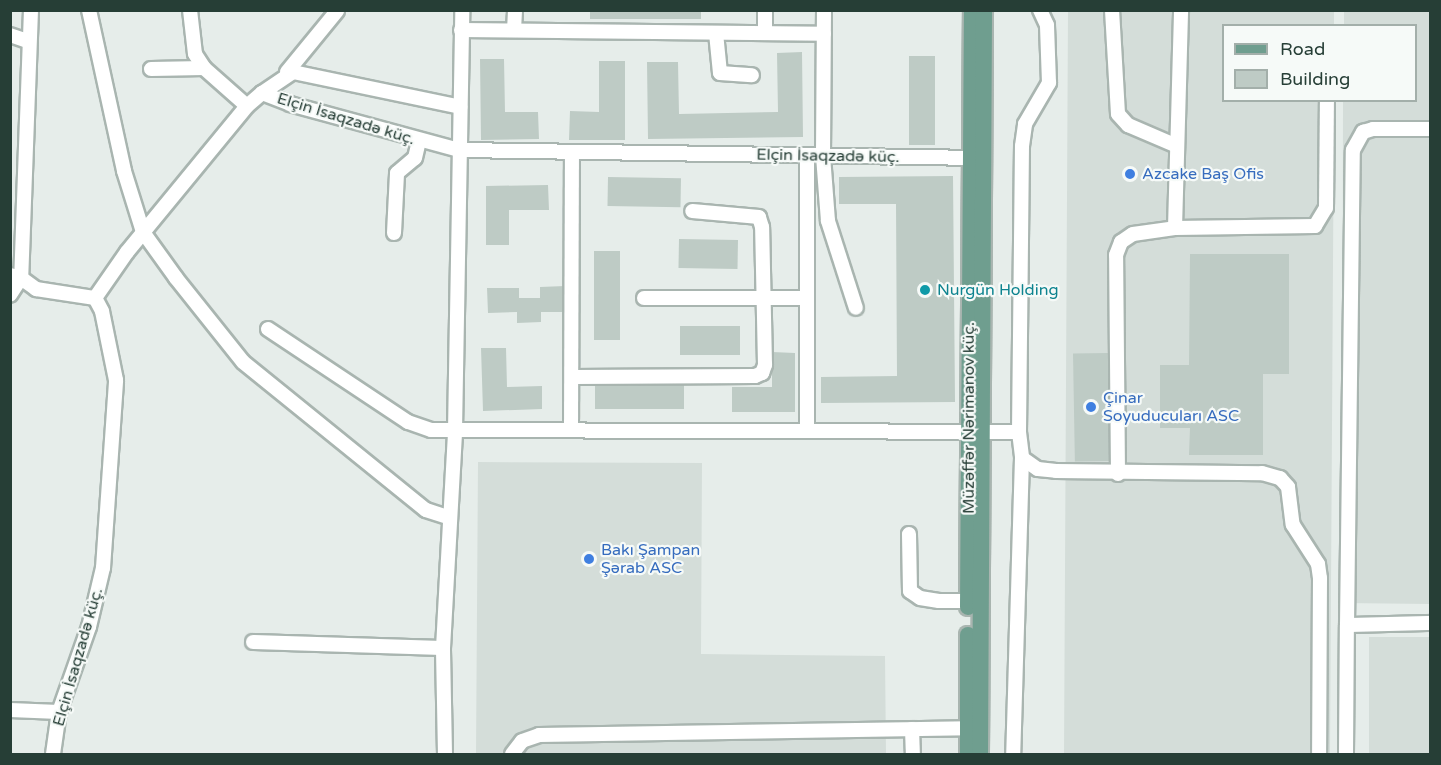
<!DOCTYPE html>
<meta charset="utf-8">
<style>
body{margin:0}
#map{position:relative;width:1441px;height:765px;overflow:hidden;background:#e6edea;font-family:"Varela Round",sans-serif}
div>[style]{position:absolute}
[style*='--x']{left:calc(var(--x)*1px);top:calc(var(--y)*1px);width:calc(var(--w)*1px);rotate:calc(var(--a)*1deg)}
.built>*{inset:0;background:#d4ddd9;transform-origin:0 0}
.building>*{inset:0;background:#becbc5;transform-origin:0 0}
.roads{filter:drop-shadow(2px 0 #a9b5b0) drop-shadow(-2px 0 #a9b5b0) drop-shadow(0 2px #a9b5b0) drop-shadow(0 -2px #a9b5b0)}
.minor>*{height:14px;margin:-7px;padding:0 7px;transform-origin:7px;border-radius:7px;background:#fff}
.major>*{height:16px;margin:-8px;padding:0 8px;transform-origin:8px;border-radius:8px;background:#6f9e8f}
.dots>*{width:16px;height:16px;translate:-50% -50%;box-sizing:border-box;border:3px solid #f6faf8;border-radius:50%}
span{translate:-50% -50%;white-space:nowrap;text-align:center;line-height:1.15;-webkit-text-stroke:4.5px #f6faf8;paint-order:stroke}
.street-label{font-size:16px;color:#263e36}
.shop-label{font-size:16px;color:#366cbe}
.left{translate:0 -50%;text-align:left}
.culture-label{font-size:16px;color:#0d838f}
.frame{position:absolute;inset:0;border:12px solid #263e36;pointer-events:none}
.legend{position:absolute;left:1222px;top:24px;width:195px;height:78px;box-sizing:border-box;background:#f6faf8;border:2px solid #a3afaa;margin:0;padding:8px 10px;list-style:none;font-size:18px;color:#263e36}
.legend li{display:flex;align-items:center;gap:12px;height:30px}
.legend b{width:30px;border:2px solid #a3afaa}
</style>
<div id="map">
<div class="built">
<div style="clip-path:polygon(1068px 11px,1334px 11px,1334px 25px,1224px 26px,1224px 100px,1334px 101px,1330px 754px,1064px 754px)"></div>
<div style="clip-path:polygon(1344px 11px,1430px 11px,1430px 604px,1342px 603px,1343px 101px,1416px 100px,1416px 26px,1344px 25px)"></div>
<div style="clip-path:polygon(478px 462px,702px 463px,701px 654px,885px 656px,886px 754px,476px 754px)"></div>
<div style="left:1369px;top:637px;width:61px;height:117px"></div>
</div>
<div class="building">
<div style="left:590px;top:10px;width:111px;height:9px"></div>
<div style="clip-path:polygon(802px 52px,803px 137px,648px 139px,647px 62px,678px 62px,679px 114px,778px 112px,777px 53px)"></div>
<div style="left:909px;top:56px;width:26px;height:89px"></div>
<div style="clip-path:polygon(480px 59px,504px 59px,505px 112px,538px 112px,539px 139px,481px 140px)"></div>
<div style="clip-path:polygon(599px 61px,625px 61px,625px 140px,569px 140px,570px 111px,599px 112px)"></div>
<div style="clip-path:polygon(953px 176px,955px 402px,821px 403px,821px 377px,897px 376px,896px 204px,839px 204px,839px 177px)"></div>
<div style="left:608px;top:177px;width:73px;height:29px;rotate:1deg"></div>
<div style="clip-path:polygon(548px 185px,549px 210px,509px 210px,509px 245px,486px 245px,486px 186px)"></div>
<div style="left:679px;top:239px;width:59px;height:29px;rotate:1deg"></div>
<div style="left:594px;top:251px;width:26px;height:89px"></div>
<div style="clip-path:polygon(1190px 254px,1289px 254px,1289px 374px,1263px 374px,1263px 455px,1189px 455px,1190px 428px,1160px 428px,1160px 365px,1189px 365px)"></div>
<div style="clip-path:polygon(565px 286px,566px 312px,541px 312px,541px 322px,517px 323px,517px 312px,488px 313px,487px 288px,519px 288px,519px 298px,540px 298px,540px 287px)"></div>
<div style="left:680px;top:326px;width:60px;height:29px"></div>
<div style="clip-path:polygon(481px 348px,506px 348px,507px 387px,542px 386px,542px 409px,483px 411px)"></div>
<div style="clip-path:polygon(772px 352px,795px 353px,795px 412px,732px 412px,732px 387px,772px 387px)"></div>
<div style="left:1108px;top:353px;width:108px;height:35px;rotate:89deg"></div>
<div style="left:595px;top:383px;width:89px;height:26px"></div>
</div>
<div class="roads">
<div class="minor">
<div style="--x:31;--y:10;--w:268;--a:92.1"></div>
<div style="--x:21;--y:278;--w:19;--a:36"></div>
<div style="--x:36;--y:289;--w:60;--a:8.7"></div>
<div style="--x:89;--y:10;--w:165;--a:77.7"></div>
<div style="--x:124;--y:171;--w:64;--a:72.7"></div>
<div style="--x:143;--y:232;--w:57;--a:54.3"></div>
<div style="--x:176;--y:278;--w:107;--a:51.4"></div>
<div style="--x:243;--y:362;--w:235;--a:39"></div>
<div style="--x:426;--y:510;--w:23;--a:18"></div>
<div style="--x:190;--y:10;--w:44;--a:83.5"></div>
<div style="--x:195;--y:54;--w:17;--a:57"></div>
<div style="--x:204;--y:68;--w:57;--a:41.5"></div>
<div style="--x:765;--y:10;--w:23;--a:90"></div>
<div style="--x:824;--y:10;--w:146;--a:90.4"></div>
<div style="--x:823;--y:156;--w:65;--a:85.6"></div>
<div style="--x:828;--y:221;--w:91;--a:72.2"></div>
<div style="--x:1112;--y:10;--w:104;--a:86.7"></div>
<div style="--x:1118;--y:114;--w:15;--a:48"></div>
<div style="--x:1128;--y:125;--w:53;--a:23.2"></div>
<div style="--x:461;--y:30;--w:363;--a:0.6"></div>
<div style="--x:514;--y:30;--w:20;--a:-87"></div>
<div style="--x:716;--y:33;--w:40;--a:84.3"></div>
<div style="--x:720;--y:73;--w:32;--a:4"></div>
<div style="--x:10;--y:35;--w:18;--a:19"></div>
<div style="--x:151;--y:69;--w:53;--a:-1.1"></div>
<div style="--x:287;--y:72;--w:79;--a:-50.7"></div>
<div style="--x:262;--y:93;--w:37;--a:-34"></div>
<div style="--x:293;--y:72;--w:171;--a:11.8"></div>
<div style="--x:1175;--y:228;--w:218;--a:-88.4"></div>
<div style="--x:394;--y:233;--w:60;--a:-87.1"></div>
<div style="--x:397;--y:173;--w:23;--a:-40"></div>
<div style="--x:415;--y:158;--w:17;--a:-77"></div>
<div style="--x:10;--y:275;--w:11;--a:15"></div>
<div style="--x:21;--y:278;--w:20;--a:123"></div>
<div style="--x:95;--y:298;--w:56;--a:-55.2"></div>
<div style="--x:127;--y:252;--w:189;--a:-50.6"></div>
<div style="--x:247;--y:106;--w:20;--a:-41"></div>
<div style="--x:262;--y:93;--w:30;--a:21"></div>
<div style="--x:290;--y:104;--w:175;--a:15.2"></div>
<div style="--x:459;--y:150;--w:520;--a:0.88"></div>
<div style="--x:644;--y:298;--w:162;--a:0"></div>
<div style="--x:268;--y:329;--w:168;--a:33.6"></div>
<div style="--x:408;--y:422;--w:24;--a:19"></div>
<div style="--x:431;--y:430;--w:588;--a:0.19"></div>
<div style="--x:1019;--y:432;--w:26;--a:83"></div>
<div style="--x:1022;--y:458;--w:296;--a:91.7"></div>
<div style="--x:574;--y:377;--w:181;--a:-0.3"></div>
<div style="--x:755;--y:376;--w:8;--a:-23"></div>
<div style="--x:762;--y:373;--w:9;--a:-69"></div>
<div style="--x:765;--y:365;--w:138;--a:-91.2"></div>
<div style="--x:762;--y:227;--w:10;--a:-107"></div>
<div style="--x:759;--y:217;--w:67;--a:-174.9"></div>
<div style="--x:571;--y:430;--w:276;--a:-89.8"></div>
<div style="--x:807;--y:430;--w:274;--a:-90"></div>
<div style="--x:1019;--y:432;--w:286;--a:-89.4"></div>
<div style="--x:1022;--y:146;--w:22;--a:-82"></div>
<div style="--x:1025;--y:124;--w:48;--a:-59.7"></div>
<div style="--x:1049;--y:83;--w:58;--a:-92"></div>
<div style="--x:1047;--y:25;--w:17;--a:-115"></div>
<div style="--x:1022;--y:458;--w:19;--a:35"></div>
<div style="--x:1038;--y:469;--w:18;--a:6"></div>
<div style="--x:1056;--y:471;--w:206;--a:0.6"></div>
<div style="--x:1262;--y:473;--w:19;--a:16"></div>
<div style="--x:1280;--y:478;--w:12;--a:48"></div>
<div style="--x:1288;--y:487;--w:38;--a:83"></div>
<div style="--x:1293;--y:525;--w:46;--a:57.3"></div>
<div style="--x:1318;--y:564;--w:14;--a:82"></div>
<div style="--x:1320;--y:578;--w:176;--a:90.3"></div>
<div style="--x:1118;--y:474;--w:219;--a:-90.5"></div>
<div style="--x:1116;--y:255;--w:14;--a:-69"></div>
<div style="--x:1121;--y:242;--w:14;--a:-34"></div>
<div style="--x:1133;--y:234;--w:42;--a:-8.1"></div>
<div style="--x:1175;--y:228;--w:140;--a:-0.8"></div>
<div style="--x:1315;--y:226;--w:21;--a:-59"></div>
<div style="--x:1326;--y:208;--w:108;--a:-89.5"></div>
<div style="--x:909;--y:534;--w:57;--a:89"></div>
<div style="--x:910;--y:591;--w:12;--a:35"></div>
<div style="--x:920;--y:598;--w:19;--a:9"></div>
<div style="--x:939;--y:601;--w:29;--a:0"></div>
<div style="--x:1347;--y:625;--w:475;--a:-89.3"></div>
<div style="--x:1353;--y:150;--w:21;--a:-61"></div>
<div style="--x:1363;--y:132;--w:10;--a:-17"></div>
<div style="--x:1373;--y:129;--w:57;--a:0"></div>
<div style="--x:253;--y:642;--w:190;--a:1.8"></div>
<div style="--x:10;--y:710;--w:49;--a:2.3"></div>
<div style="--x:912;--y:729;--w:25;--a:88"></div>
<div style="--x:53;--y:754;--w:42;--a:-81.9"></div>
<div style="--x:59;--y:712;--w:90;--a:-70.6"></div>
<div style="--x:89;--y:627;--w:61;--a:-76.7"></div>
<div style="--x:103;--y:568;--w:188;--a:-86"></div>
<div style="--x:116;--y:380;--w:70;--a:-101.5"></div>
<div style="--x:102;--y:311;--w:15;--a:-118"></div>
<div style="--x:445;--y:754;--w:106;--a:-91.1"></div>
<div style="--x:443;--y:648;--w:217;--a:-86.8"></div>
<div style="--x:455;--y:431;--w:421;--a:-89"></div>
<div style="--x:512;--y:754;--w:16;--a:-52"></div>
<div style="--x:522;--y:741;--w:18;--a:-19"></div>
<div style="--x:539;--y:735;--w:429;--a:-0.9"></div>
<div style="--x:1346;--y:754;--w:129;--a:-89.6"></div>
<div style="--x:1347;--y:625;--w:83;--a:-1.4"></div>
</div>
<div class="major">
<div style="--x:968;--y:607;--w:597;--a:-89.62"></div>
<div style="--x:968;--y:635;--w:119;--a:90"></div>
<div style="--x:980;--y:754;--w:744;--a:-89.69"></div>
</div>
</div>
<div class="dots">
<div style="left:1130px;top:174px;background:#3f7fe0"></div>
<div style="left:925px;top:290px;background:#0f9aa8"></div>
<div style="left:1091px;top:407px;background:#3f7fe0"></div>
<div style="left:589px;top:559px;background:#3f7fe0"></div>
</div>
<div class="street-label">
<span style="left:346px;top:119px;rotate:17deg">Elçin İsaqzadə küç.</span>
<span style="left:828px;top:156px;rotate:1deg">Elçin İsaqzadə küç.</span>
<span style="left:969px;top:418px;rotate:-90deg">Müzəffər Nərimanov küç.</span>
<span style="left:78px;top:657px;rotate:-74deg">Elçin İsaqzadə küç.</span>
</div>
<div class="shop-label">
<span class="left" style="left:1142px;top:174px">Azcake Baş Ofis</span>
<span class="left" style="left:1103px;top:407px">Çinar<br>Soyuducuları ASC</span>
<span class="left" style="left:601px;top:559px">Bakı Şampan<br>Şərab ASC</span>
</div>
<div class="culture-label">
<span class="left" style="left:937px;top:290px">Nurgün Holding</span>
</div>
<div class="frame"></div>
<ul class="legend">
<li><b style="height:8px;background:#6f9e8f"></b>Road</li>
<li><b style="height:16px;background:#becbc5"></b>Building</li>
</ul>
</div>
